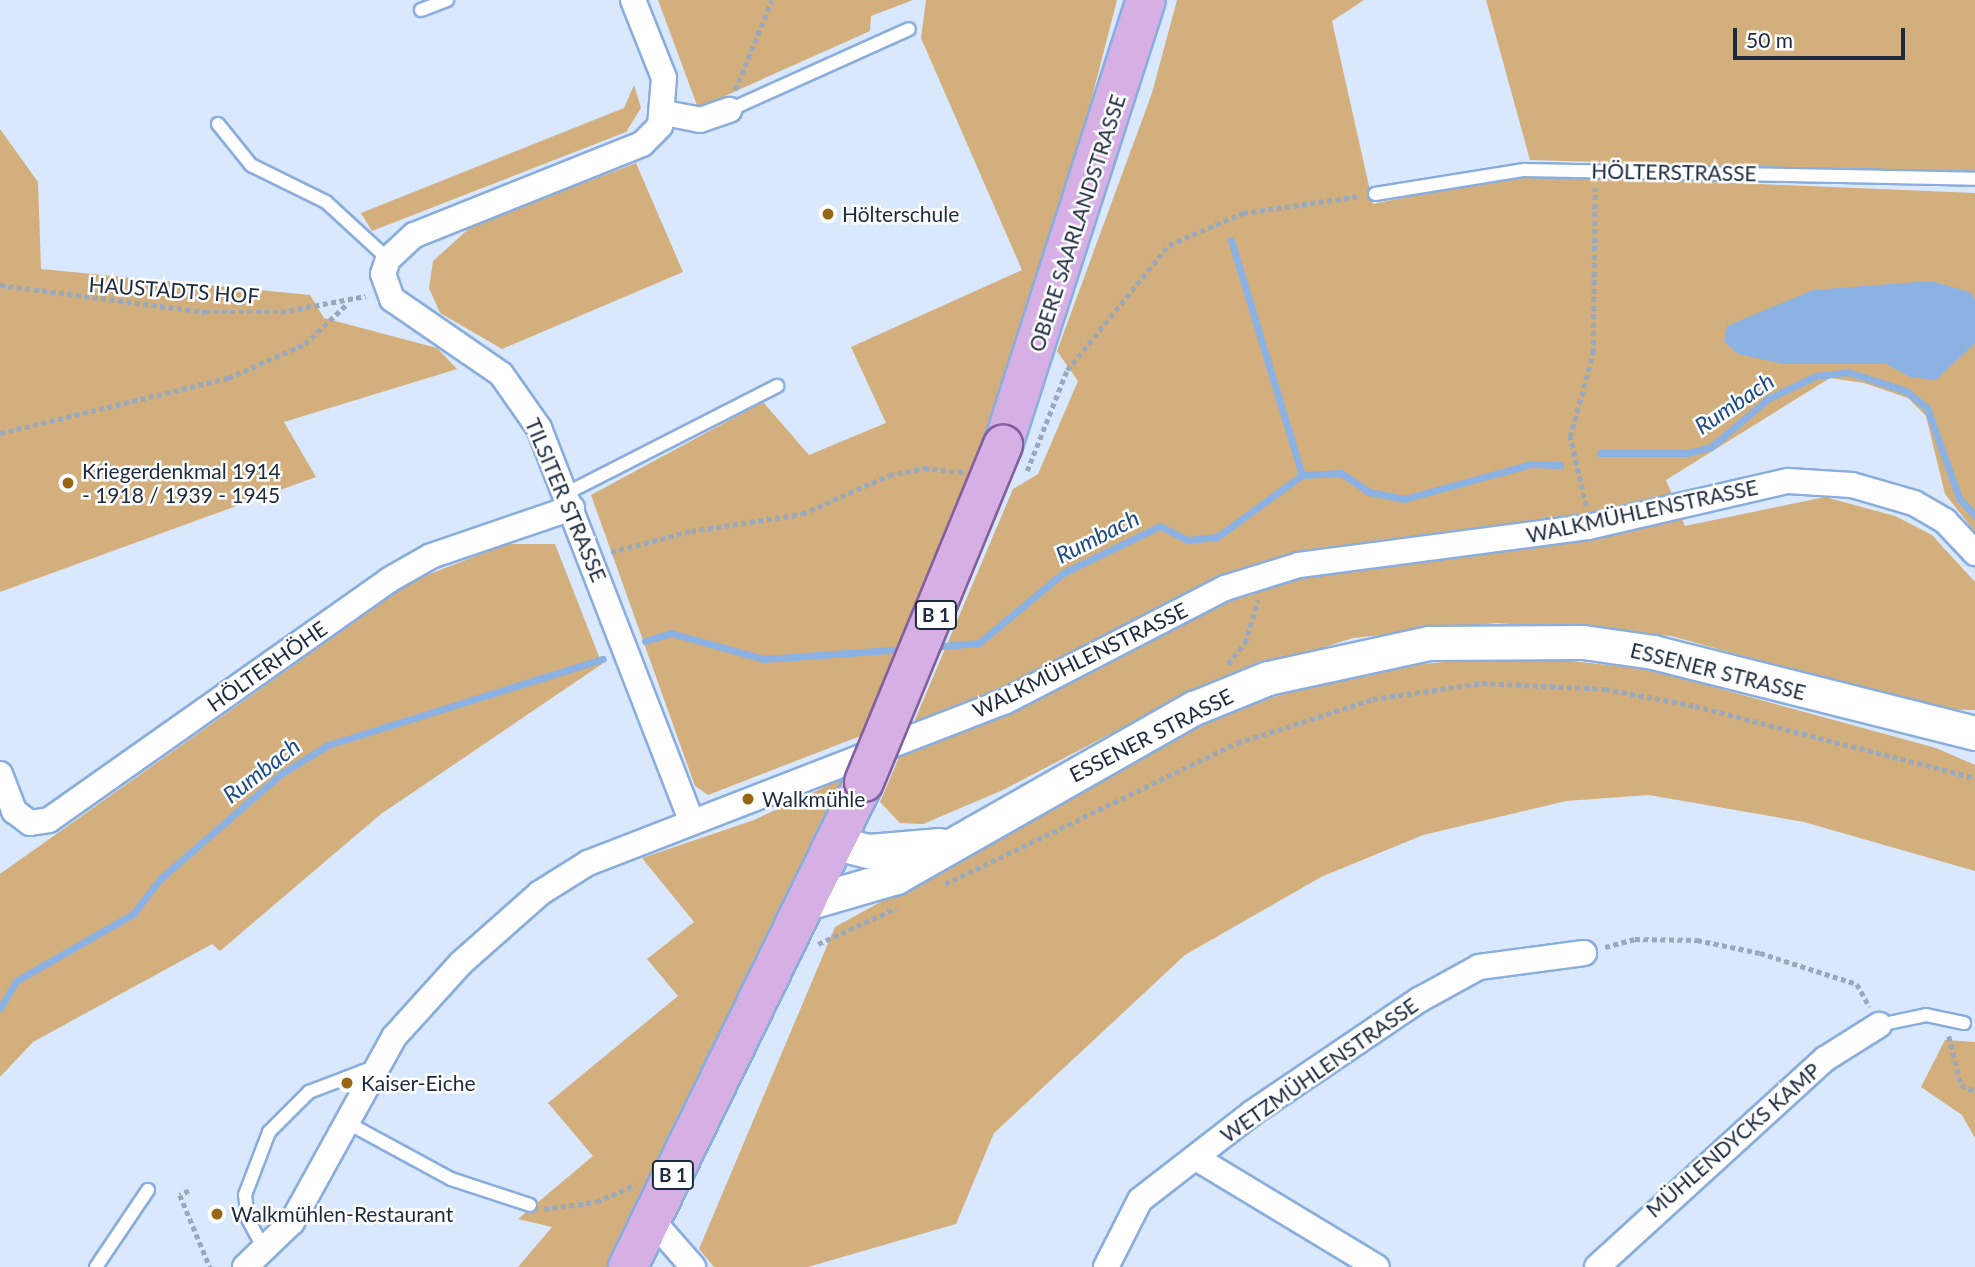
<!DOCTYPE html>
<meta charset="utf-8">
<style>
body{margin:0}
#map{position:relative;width:1975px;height:1267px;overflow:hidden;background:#d9e8fc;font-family:Lato,sans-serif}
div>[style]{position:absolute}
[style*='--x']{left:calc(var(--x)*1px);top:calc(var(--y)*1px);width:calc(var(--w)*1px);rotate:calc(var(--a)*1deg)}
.green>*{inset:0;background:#d3af7d}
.water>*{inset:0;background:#8cb1e3}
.stream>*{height:7px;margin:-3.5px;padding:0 3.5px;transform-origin:3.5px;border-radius:3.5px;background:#8cb1e3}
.path>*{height:4.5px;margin-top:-2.25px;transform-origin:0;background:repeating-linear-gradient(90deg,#99a8bb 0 5px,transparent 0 8.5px)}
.roads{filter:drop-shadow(2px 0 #89adde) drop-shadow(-2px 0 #89adde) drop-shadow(0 2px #89adde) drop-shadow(0 -2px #89adde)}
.service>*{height:12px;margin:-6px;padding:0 6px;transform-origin:6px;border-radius:6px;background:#fff}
.minor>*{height:24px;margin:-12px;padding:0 12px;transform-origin:12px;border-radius:12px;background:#fff}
.secondary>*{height:33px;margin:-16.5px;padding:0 16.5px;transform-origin:16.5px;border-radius:16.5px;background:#fff}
.primary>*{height:38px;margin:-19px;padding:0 19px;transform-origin:19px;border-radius:19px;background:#d6b0e4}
.bridges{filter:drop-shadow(2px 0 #825f9e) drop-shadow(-2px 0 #825f9e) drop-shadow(0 2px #825f9e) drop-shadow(0 -2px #825f9e)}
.primary-bridge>*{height:38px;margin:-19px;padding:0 19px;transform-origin:19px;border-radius:19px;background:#d6b0e4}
.dots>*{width:19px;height:19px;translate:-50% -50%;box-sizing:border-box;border:4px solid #fff;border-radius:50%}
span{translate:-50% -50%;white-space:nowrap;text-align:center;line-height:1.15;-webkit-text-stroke:5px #fff;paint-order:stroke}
.shield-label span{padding:2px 5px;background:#fff;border:2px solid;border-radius:5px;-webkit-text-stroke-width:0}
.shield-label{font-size:19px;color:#1b2a3d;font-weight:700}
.street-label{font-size:21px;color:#1b2a3d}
.poi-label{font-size:21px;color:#1b2a3d}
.left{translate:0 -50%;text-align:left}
.water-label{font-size:23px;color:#1b4b87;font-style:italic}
.scale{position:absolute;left:1733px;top:28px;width:172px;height:32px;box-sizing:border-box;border:4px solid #1b2a3d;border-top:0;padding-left:9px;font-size:21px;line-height:24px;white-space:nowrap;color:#1b2a3d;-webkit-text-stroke:5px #fff;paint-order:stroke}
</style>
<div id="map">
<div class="green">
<div style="clip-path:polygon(658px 0,913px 0,871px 16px,870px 31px,698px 108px)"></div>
<div style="clip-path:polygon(926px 0,1117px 0,1055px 241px,993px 427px,863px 735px,708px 795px,695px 786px,591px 495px,763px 402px,809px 455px,886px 423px,851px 347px,1022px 270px,921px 38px)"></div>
<div style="clip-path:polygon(1177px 0,1364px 0,1332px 21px,1373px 204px,1519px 174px,1975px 193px,1975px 532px,1945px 494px,1926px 416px,1908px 398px,1864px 383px,1830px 378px,1666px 480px,1685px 526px,1825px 497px,1895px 516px,1932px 535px,1975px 582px,1975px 710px,1937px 709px,1671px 636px,1496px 623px,1353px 638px,1204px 685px,1003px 790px,923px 824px,900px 823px,880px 802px,1013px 489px,1038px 474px,1078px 381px,1057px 351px,1152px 93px)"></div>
<div style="clip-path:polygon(1486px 0,1975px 0,1975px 173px,1530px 160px)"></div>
<div style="clip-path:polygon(634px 85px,641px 108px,626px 132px,372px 231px,361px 213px,624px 108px)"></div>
<div style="clip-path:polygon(0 129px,38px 182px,41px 269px,310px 295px,324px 318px,437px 348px,457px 369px,284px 422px,316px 477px,0 592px)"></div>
<div style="clip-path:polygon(636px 163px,683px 272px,502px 349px,440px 313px,429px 288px,433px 261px,474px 224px)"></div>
<div style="clip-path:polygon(507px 544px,555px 544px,602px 664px,381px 814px,220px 951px,212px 944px,33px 1042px,0 1077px,0 874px,414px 580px)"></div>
<div style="clip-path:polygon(1513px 655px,1648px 669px,1936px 748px,1975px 765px,1975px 871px,1804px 822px,1649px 795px,1566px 801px,1423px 835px,1321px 877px,1185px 955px,994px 1133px,956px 1224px,808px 1267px,714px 1267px,699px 1249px,835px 927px,1227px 711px,1364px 670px)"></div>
<div style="clip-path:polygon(842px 779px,607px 1267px,518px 1267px,552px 1227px,518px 1219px,593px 1156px,548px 1103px,678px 996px,647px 959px,694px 922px,642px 858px,754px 820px)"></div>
<div style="clip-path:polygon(1945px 1040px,1975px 1042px,1975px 1138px,1962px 1115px,1921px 1087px)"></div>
</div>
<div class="water">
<div style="clip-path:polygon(1931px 281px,1970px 292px,1975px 300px,1975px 343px,1936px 380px,1910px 377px,1886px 364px,1783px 364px,1738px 354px,1724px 341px,1727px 326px,1813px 290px)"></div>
</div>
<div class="stream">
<div style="--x:1231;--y:240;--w:245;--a:73.2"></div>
<div style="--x:1600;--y:453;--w:87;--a:0"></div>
<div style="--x:1687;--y:453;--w:25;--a:-14"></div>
<div style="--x:1711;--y:447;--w:76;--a:-40.2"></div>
<div style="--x:1769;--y:398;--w:52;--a:-25.1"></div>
<div style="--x:1816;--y:376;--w:32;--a:-7"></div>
<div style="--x:1848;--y:372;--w:61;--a:18.1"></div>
<div style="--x:1906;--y:391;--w:27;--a:39"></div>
<div style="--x:1927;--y:408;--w:96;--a:70.4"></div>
<div style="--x:1959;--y:498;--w:24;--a:48"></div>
<div style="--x:645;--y:641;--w:27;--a:-17"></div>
<div style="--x:671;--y:633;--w:97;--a:15.6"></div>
<div style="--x:764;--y:659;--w:141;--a:-4.1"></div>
<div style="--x:931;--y:647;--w:48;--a:-4.8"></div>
<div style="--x:979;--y:643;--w:109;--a:-39.8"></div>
<div style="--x:1063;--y:573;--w:108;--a:-25.9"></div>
<div style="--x:1160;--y:526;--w:31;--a:27"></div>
<div style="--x:1188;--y:540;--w:29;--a:-6"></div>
<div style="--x:1217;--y:537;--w:105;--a:-36.1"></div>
<div style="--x:1302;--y:475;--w:39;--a:-3"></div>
<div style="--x:1341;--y:473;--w:34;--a:34"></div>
<div style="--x:1369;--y:492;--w:36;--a:11"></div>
<div style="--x:1404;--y:499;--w:132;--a:-15.4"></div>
<div style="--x:1531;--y:464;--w:29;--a:2"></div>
<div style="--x:0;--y:1008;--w:31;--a:-59"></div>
<div style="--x:16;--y:981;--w:135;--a:-29.8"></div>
<div style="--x:133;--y:914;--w:44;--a:-52.4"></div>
<div style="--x:160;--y:879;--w:160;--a:-41"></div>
<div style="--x:281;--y:774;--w:55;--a:-31.7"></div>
<div style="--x:328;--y:745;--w:288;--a:-17.4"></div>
</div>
<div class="path">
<div style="--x:735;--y:90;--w:97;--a:-67.7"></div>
<div style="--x:0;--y:285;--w:207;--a:7.5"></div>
<div style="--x:205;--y:312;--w:76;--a:0"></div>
<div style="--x:281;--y:312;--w:86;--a:-10.7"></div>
<div style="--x:0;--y:433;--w:235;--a:-13.6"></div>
<div style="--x:228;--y:378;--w:84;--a:-23.8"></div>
<div style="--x:305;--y:344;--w:58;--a:-43.6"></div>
<div style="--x:1027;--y:471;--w:109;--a:-68.4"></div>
<div style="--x:1067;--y:370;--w:161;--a:-50.8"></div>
<div style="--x:1169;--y:245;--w:81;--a:-23.4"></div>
<div style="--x:1243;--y:213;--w:119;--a:-8.2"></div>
<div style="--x:1586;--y:506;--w:71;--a:-103.1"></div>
<div style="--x:1570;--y:437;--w:87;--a:-74.7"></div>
<div style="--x:1593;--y:353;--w:165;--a:-89.3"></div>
<div style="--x:611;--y:552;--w:83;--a:-14.7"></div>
<div style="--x:691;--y:531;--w:112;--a:-8.7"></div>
<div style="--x:802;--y:514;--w:95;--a:-24.1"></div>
<div style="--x:889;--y:475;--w:36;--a:-11"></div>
<div style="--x:924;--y:468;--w:39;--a:6"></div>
<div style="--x:1228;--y:664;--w:27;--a:-51"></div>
<div style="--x:1245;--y:643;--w:45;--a:-73.2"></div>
<div style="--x:945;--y:884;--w:324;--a:-25.8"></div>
<div style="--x:1237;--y:743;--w:143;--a:-17.9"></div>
<div style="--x:1373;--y:699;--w:110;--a:-8.4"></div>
<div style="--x:1482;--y:683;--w:123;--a:2.8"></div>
<div style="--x:1605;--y:689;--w:92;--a:10.7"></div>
<div style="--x:1695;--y:706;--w:289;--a:14.4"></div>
<div style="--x:818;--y:944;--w:86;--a:-24.8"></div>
<div style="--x:1605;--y:947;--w:31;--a:-15"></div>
<div style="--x:1635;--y:939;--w:62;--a:0.9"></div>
<div style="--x:1697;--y:940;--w:64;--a:11.7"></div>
<div style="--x:1760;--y:953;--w:102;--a:17.7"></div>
<div style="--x:1857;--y:984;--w:26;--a:61"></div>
<div style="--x:1949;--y:1036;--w:50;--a:76.2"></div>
<div style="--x:1961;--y:1085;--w:15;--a:23"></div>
<div style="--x:189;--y:1191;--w:10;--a:156"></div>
<div style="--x:180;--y:1195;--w:78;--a:67.4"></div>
<div style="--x:544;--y:1209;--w:52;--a:-7.7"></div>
<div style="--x:596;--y:1202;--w:43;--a:-23.6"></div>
</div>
<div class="roads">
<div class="service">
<div style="--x:421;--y:10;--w:28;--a:-21"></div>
<div style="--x:729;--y:110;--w:197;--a:-24.2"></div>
<div style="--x:218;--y:124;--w:53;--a:51.2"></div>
<div style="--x:251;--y:165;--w:84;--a:26.3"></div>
<div style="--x:326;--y:202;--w:84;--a:42.6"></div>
<div style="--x:1375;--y:194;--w:151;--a:-9.2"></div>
<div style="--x:1524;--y:170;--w:451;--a:1.1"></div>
<div style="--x:567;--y:493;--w:236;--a:-27"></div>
<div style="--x:1879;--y:1025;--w:48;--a:-12"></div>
<div style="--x:1926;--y:1015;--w:39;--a:12"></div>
<div style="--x:346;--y:1122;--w:119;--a:28.5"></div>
<div style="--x:451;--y:1179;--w:83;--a:18.2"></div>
<div style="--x:265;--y:1251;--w:36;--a:-118"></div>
<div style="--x:248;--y:1219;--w:24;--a:-97"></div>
<div style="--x:245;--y:1195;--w:67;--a:-69.1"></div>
<div style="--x:269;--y:1132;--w:57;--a:-45"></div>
<div style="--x:309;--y:1092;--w:67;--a:-20.9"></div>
<div style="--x:96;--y:1267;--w:93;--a:-56"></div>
</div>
<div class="minor">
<div style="--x:633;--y:0;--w:84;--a:68.3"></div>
<div style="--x:664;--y:78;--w:48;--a:94.8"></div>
<div style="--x:660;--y:126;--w:25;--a:135"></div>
<div style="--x:642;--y:144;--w:245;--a:158.2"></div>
<div style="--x:414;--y:235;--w:35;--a:137"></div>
<div style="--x:388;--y:259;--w:16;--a:108"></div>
<div style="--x:383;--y:274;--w:27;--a:70"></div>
<div style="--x:392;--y:299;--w:132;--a:34.5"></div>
<div style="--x:501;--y:374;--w:66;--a:54.9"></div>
<div style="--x:539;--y:428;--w:423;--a:68.8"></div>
<div style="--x:665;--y:113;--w:36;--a:11"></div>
<div style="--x:700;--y:120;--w:31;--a:-19"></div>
<div style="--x:0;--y:774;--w:40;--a:69"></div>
<div style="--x:14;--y:811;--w:20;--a:37"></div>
<div style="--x:30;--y:823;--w:19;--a:-9"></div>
<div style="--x:49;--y:820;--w:416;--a:-35.2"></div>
<div style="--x:389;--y:580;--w:48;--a:-29.7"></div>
<div style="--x:431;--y:556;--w:149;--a:-18.8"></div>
<div style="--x:1196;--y:1158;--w:211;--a:31.1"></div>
<div style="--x:651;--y:1219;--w:64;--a:48.8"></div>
<div style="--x:245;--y:1267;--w:65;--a:-43.8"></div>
<div style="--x:292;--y:1222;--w:211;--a:-61.1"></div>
<div style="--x:394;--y:1037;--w:100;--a:-47.8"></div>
<div style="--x:461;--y:963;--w:106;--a:-41.5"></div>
<div style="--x:540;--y:893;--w:57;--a:-32"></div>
<div style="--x:588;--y:863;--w:448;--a:-21.2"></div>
<div style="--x:1006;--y:701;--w:246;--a:-27.3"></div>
<div style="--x:1225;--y:588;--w:77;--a:-17.3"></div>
<div style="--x:1299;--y:565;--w:291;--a:-7.5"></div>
<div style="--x:1588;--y:527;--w:205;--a:-13"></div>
<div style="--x:1788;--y:481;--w:64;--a:3.6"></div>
<div style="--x:1852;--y:485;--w:65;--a:16.2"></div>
<div style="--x:1914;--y:503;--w:36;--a:30"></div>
<div style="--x:1945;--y:521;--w:44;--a:46.8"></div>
<div style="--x:1106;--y:1267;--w:75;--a:-63.1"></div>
<div style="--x:1140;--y:1200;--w:142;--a:-37.8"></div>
<div style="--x:1252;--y:1113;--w:202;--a:-34.1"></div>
<div style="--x:1419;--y:1000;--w:68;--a:-28.8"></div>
<div style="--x:1479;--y:967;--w:106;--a:-7.6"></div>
<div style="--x:1597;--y:1267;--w:309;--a:-42.4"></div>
<div style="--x:1825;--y:1059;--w:64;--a:-32.2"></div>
</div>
<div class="secondary">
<div style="--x:832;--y:842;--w:38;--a:14"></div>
<div style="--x:869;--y:851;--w:71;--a:-4.8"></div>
<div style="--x:803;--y:904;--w:97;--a:-16.2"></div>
<div style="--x:896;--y:877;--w:343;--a:-29.6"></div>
<div style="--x:1194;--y:708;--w:80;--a:-22.1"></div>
<div style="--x:1268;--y:678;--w:165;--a:-12.3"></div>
<div style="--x:1429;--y:643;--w:154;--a:-0.4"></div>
<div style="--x:1583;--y:642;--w:71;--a:8.1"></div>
<div style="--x:1653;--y:652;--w:332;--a:14.1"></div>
</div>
<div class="primary">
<div style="--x:1003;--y:445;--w:467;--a:-72.2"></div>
<div style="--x:628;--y:1267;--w:539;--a:-64.05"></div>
</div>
</div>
<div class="bridges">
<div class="primary-bridge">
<div style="--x:864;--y:782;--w:365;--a:-67.6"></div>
</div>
</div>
<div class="dots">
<div style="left:828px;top:214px;background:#966816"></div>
<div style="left:68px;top:483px;background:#966816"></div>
<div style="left:748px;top:799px;background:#966816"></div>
<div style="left:347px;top:1083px;background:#966816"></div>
<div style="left:217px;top:1214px;background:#966816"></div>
</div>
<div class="shield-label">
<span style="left:936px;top:615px">B 1</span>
<span style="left:673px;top:1175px">B 1</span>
</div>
<div class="street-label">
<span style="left:1674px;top:172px;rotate:1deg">HÖLTERSTRASSE</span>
<span style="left:1077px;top:223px;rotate:-72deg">OBERE SAARLANDSTRASSE</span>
<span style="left:174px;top:290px;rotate:4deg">HAUSTADTS HOF</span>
<span style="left:566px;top:500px;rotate:67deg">TILSITER STRASSE</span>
<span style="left:1642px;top:511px;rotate:-12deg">WALKMÜHLENSTRASSE</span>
<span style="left:1080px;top:660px;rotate:-26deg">WALKMÜHLENSTRASSE</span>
<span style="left:267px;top:666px;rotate:-35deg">HÖLTERHÖHE</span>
<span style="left:1718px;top:671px;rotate:14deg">ESSENER STRASSE</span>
<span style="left:1151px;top:735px;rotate:-27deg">ESSENER STRASSE</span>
<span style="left:1319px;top:1070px;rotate:-35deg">WETZMÜHLENSTRASSE</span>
<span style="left:1733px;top:1140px;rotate:-41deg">MÜHLENDYCKS KAMP</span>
</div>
<div class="poi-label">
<span class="left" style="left:842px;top:214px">Hölterschule</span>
<span class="left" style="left:82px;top:483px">Kriegerdenkmal 1914<br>- 1918 / 1939 - 1945</span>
<span class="left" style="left:762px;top:799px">Walkmühle</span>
<span class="left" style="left:361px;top:1083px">Kaiser-Eiche</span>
<span class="left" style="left:231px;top:1214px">Walkmühlen-Restaurant</span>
</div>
<div class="water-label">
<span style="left:1734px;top:403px;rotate:-34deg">Rumbach</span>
<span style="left:1097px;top:536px;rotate:-27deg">Rumbach</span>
<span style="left:261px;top:770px;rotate:-38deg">Rumbach</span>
</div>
<div class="scale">50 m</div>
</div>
